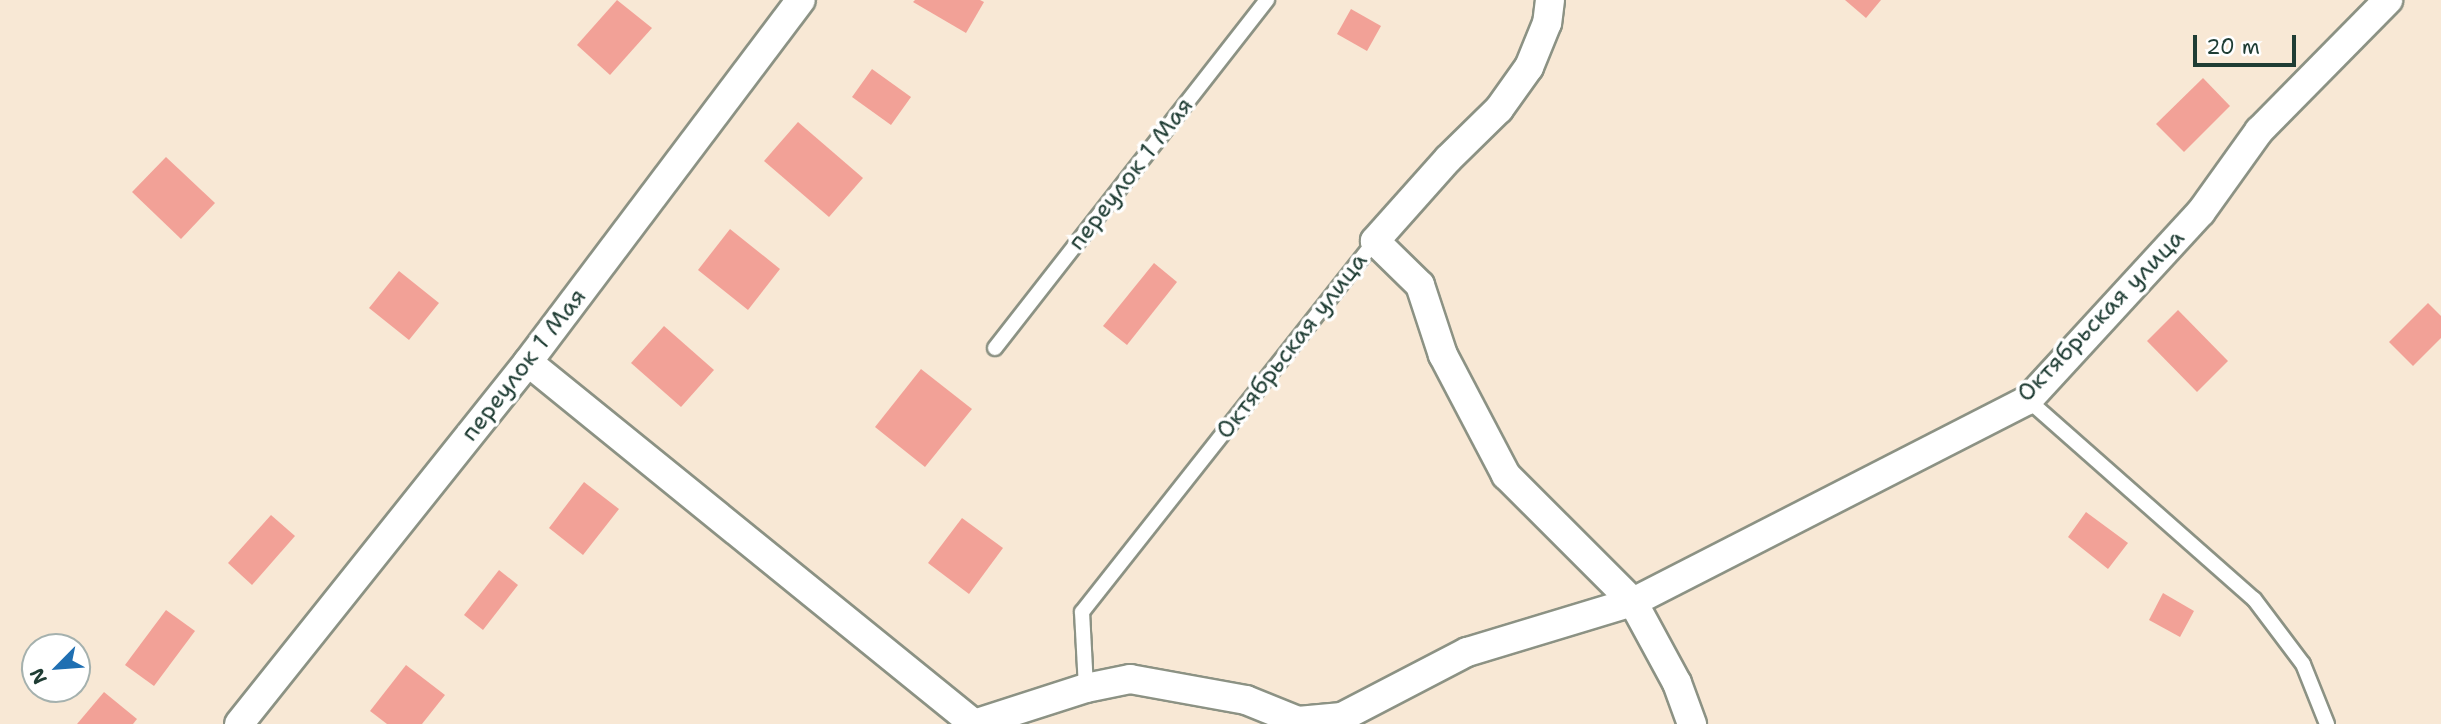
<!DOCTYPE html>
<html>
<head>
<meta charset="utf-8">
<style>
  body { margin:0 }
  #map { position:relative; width:2441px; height:724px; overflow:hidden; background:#f8e8d5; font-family:"Shantell Sans",sans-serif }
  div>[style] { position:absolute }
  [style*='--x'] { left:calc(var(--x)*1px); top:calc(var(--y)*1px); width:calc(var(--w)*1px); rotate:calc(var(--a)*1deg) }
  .building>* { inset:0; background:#f2a197 }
  .roads { filter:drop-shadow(2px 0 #8c9284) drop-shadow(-2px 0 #8c9284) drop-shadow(0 2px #8c9284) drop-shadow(0 -2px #8c9284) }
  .lane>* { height:14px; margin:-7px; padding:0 7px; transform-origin:7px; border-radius:7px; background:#fff }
  .street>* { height:28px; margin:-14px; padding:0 14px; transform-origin:14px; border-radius:14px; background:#fff }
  span { translate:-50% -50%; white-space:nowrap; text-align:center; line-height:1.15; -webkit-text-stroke:7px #fff; paint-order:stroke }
  .street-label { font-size:24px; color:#1f3d34 }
  .north { position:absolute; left:21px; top:633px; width:70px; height:70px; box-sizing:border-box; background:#fff; border:2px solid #a5b1ae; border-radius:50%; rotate:245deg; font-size:19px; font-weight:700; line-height:28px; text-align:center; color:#1f3d34 }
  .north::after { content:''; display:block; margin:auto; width:24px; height:32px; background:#1f6fb2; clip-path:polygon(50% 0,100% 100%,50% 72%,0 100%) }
  .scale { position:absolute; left:2193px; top:35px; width:103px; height:32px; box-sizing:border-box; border:4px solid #1f3d34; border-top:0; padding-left:9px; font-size:21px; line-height:24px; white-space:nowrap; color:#1f3d34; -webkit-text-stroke:5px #fff; paint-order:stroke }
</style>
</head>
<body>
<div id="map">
  <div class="building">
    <div style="clip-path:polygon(617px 0,652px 28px,610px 75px,577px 45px)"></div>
    <div style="clip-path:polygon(915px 0,980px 0,984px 2px,966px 33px,913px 2px)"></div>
    <div style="clip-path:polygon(1845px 0,1881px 0,1866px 18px)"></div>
    <div style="clip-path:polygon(1351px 9px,1381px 26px,1367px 51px,1337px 34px)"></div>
    <div style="clip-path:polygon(872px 69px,911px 97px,891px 125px,852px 97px)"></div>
    <div style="clip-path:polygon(2203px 78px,2230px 106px,2184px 152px,2156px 124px)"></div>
    <div style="clip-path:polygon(798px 122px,863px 178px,829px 217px,764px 161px)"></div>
    <div style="clip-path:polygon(166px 157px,215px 203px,181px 239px,132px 192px)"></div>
    <div style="clip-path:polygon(730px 229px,780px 269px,748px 310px,698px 270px)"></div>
    <div style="clip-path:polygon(1154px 263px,1177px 282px,1127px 345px,1103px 326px)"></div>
    <div style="clip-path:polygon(399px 271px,439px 303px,409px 340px,369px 308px)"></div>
    <div style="clip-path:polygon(2428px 303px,2441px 316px,2441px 338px,2413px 366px,2389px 342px)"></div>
    <div style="clip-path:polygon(2178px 310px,2228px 361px,2197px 392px,2147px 341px)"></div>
    <div style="clip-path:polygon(664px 326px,714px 370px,681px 407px,631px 363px)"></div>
    <div style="clip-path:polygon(921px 369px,972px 409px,925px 467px,875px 427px)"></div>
    <div style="clip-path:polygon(584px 482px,619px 509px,583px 555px,549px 528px)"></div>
    <div style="clip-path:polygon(2086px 512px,2128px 543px,2108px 569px,2068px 537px)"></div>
    <div style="clip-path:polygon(271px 515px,295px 536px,252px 585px,228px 563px)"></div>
    <div style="clip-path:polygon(962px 518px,1003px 548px,969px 594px,928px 563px)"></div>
    <div style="clip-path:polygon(499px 570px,518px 585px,483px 630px,464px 615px)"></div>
    <div style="clip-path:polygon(2163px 593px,2194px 611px,2180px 637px,2149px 620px)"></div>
    <div style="clip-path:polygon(166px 610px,195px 631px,154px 686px,125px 665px)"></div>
    <div style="clip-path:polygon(406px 665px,445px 695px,422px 724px,387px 724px,370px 711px)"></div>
    <div style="clip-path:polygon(104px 692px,137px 719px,133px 724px,77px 724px)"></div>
  </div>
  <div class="roads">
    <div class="lane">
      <div style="--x:995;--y:348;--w:442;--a:-52"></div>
      <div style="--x:2028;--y:400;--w:301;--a:41.4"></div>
      <div style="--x:2254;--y:599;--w:81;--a:53"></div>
      <div style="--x:2303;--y:664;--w:65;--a:68.2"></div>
      <div style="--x:1086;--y:688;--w:76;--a:-93"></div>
      <div style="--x:1082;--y:612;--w:473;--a:-51.7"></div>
    </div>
    <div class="street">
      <div style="--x:1550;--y:0;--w:23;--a:97"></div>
      <div style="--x:1547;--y:23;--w:48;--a:112.2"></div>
      <div style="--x:1529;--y:67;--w:52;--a:125.5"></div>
      <div style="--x:1499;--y:109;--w:71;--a:135.6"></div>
      <div style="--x:1448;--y:159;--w:110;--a:131.7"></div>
      <div style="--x:1375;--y:241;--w:63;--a:44.4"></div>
      <div style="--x:1420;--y:285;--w:74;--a:71.8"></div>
      <div style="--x:1443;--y:355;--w:136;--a:62.3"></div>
      <div style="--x:1506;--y:475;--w:180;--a:45"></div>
      <div style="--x:1633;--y:602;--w:92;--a:61.5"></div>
      <div style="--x:1677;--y:683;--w:44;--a:69.9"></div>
      <div style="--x:528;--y:362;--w:574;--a:39.06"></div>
      <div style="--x:974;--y:724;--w:118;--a:-17.8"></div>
      <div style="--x:1086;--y:688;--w:45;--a:-11.6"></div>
      <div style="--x:1130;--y:679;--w:118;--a:10.3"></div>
      <div style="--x:1246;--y:700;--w:56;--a:22"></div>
      <div style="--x:1298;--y:721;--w:44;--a:-5.2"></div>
      <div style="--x:1342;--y:717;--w:141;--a:-27.5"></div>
      <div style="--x:1467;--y:652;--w:173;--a:-16.8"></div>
      <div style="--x:1633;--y:602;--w:444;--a:-27.1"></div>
      <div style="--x:2028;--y:400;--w:255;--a:-47.4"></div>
      <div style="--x:2201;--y:212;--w:100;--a:-54.4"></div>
      <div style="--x:2259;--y:131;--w:184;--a:-45.4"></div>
      <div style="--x:239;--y:724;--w:463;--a:-51.4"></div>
      <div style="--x:528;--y:362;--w:453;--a:-53"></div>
    </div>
  </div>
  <div class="street-label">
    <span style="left:1131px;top:174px;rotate:-52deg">переулок 1 Мая</span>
    <span style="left:2101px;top:316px;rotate:-46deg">Октябрьская улица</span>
    <span style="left:1292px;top:346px;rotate:-52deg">Октябрьская улица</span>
    <span style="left:524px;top:365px;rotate:-52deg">переулок 1 Мая</span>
  </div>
  <div class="north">N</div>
  <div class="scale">20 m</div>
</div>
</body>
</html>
